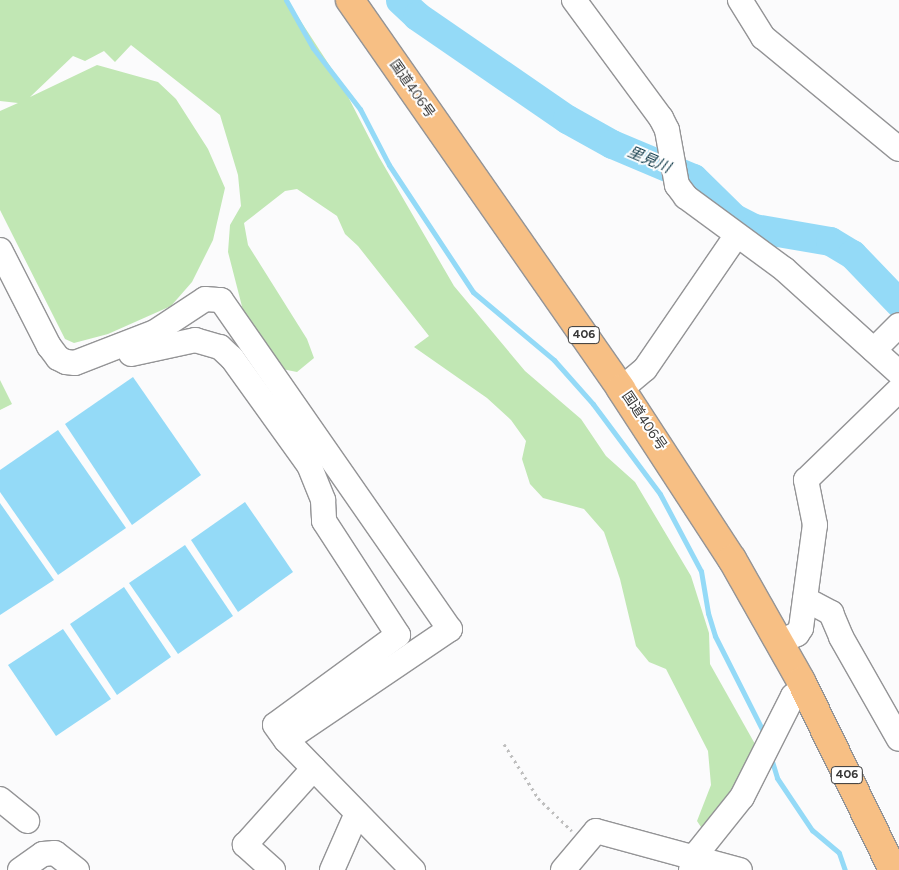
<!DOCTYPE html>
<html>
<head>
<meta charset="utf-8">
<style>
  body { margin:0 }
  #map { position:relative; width:899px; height:870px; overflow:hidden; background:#fbfbfc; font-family:Figtree,"Noto Sans JP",sans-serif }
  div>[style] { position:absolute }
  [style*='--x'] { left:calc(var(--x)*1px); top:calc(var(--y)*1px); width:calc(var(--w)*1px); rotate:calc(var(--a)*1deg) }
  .green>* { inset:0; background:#c1e7b4 }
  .water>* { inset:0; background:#94daf7 }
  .stream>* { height:5px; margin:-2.5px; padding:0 2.5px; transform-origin:2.5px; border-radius:2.5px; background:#94daf7 }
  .river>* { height:29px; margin:-14.5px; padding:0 14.5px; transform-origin:14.5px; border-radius:14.5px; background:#94daf7 }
  .path>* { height:3px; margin-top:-1.5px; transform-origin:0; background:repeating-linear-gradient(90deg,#bebebe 0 2.5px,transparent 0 6.5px) }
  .roads { filter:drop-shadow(1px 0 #949496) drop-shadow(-1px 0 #949496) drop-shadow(0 1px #949496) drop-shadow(0 -1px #949496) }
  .minor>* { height:24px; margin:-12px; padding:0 12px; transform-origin:12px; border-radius:12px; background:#fff }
  .highway>* { height:28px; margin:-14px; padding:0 14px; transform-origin:14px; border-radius:14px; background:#f7bf84 }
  span { translate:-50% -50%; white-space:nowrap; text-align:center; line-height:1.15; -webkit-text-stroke:4px #fff; paint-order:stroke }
  .shield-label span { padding:1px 4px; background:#fff; border:1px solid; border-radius:4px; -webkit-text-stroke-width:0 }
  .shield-label { font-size:12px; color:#383838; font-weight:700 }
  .street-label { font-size:14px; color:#383838 }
  .water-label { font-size:15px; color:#0f3948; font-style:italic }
</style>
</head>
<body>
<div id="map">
  <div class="green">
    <div style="clip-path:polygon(0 0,287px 0,341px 83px,379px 157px,454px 286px,525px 371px,581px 419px,606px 456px,635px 482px,691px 576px,709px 633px,710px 664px,755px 744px,736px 784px,703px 830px,697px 821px,711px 785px,708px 751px,666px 669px,649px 662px,636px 646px,620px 579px,604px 532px,584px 509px,543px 498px,530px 484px,522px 459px,526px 441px,511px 420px,487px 398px,414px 347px,429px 336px,358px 246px,345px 234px,337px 216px,297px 189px,285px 191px,244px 223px,248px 245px,307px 339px,314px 358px,297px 372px,282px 369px,246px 322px,228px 252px,230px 225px,241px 206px,238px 175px,220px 115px,131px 45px,115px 62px,104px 51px,85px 61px,73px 56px,30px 97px,97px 65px,158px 82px,176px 99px,208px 149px,225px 188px,213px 240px,192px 282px,171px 306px,108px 334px,74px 343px,65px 339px,0 210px,0 111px,18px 103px,0 101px)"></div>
    <div style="clip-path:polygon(0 380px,12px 404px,0 410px)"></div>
  </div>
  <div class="water">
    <div style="clip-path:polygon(133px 377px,201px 475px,132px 525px,65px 424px)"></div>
    <div style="clip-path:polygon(58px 430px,126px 528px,58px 575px,0 492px,0 470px)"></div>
    <div style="clip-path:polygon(245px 502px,293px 572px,238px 612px,191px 540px)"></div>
    <div style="clip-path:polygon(0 503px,54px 580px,0 615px)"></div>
    <div style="clip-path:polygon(185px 545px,233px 616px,178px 654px,129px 583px)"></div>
    <div style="clip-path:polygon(124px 587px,171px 657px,117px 695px,70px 624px)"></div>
    <div style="clip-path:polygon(63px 629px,111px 699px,56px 736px,8px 665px)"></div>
  </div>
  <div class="stream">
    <div style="--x:286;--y:0;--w:55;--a:60.6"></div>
    <div style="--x:313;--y:48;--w:77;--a:52.4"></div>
    <div style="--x:360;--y:109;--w:63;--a:62.6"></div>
    <div style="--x:389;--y:165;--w:152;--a:56.5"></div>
    <div style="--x:473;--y:292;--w:106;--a:40"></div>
    <div style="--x:554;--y:360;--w:59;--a:48.4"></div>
    <div style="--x:593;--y:404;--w:112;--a:53.3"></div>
    <div style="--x:660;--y:494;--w:87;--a:62"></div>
    <div style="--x:701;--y:571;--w:43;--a:80.5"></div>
    <div style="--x:708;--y:613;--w:24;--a:73"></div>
    <div style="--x:715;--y:636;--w:111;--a:63.2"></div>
    <div style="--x:771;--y:758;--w:21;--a:73"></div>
    <div style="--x:777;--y:778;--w:63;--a:56.1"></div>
    <div style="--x:812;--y:830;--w:35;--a:40"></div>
    <div style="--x:839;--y:853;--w:18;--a:71"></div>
  </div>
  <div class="river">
    <div style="--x:400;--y:0;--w:23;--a:43"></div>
    <div style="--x:417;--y:16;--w:182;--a:34.5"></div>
    <div style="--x:567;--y:119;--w:51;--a:29.1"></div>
    <div style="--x:612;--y:144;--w:88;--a:22.8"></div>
    <div style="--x:693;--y:178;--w:57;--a:44.3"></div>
    <div style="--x:734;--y:218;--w:22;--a:27"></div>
    <div style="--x:754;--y:228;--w:77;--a:9.7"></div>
    <div style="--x:830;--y:241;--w:26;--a:31"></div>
    <div style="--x:852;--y:254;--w:68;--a:46.2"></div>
  </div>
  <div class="path">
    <div style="--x:504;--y:744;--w:64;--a:57.8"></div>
    <div style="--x:538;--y:798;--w:47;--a:44.1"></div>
  </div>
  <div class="roads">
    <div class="minor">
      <div style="--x:574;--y:0;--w:147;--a:53.6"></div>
      <div style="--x:661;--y:118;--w:13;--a:63"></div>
      <div style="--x:667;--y:130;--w:56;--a:79.7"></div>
      <div style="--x:677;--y:185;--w:15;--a:53"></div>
      <div style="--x:686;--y:197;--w:122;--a:36.3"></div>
      <div style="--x:784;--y:269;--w:155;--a:42.1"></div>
      <div style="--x:740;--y:0;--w:44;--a:58.1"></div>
      <div style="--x:763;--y:37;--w:176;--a:39.5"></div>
      <div style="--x:0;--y:250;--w:108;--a:63"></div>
      <div style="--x:49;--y:346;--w:15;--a:53"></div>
      <div style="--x:58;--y:358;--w:9;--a:27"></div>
      <div style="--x:66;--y:362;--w:9;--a:6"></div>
      <div style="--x:75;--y:363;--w:86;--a:-21.2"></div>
      <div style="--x:155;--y:332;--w:60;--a:-33.4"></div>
      <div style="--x:205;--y:299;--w:16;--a:4"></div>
      <div style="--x:221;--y:300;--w:401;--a:55.2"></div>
      <div style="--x:450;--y:629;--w:198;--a:145.9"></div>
      <div style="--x:286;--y:740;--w:182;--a:45.7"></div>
      <div style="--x:874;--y:350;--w:35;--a:-45"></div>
      <div style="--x:131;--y:354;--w:66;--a:-12.3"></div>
      <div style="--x:195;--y:340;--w:26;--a:16"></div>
      <div style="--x:220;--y:347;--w:16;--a:43"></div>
      <div style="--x:232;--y:358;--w:132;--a:54.3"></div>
      <div style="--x:309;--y:465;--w:38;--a:68"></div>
      <div style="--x:323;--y:500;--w:21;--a:87"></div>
      <div style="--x:324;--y:521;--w:136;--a:57"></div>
      <div style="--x:398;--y:635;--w:152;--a:143.8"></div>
      <div style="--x:275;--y:725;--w:19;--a:54"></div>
      <div style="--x:621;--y:389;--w:31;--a:-40"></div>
      <div style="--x:645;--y:369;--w:161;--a:-55.6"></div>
      <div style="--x:805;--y:599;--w:30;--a:28"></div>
      <div style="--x:831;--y:613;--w:26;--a:67"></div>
      <div style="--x:841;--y:637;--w:117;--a:60.4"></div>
      <div style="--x:780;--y:642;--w:19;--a:-25"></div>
      <div style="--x:797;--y:634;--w:7;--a:-56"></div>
      <div style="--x:801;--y:628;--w:104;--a:-82.3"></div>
      <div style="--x:815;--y:525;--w:46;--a:-101.3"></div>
      <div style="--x:806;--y:480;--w:129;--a:-44.1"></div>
      <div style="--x:0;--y:799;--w:35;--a:39"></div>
      <div style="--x:20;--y:870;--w:28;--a:-35"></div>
      <div style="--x:43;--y:854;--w:12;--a:-5"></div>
      <div style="--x:55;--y:853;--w:28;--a:38"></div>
      <div style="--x:273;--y:870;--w:38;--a:-138"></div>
      <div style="--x:245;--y:845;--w:103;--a:-48.1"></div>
      <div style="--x:332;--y:870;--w:62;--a:-66.3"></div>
      <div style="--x:563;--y:870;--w:51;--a:-49.8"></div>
      <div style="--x:596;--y:831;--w:149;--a:15.2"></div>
      <div style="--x:691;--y:870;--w:19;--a:-69"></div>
      <div style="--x:698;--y:852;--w:70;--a:-51.3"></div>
      <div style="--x:742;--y:797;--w:113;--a:-63.2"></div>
      <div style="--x:793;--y:696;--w:14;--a:-39"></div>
    </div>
    <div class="highway">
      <div style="--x:350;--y:0;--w:474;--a:55.1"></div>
      <div style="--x:621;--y:389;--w:203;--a:56.9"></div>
      <div style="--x:732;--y:559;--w:140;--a:60.5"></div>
      <div style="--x:801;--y:681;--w:210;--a:64"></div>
    </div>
  </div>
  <div class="shield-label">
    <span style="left:584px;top:335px">406</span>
    <span style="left:847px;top:775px">406</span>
  </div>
  <div class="street-label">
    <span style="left:412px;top:89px;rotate:55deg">国道406号</span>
    <span style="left:644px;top:421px;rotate:56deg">国道406号</span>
  </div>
  <div class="water-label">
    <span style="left:649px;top:160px;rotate:23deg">里見川</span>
  </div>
</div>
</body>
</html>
